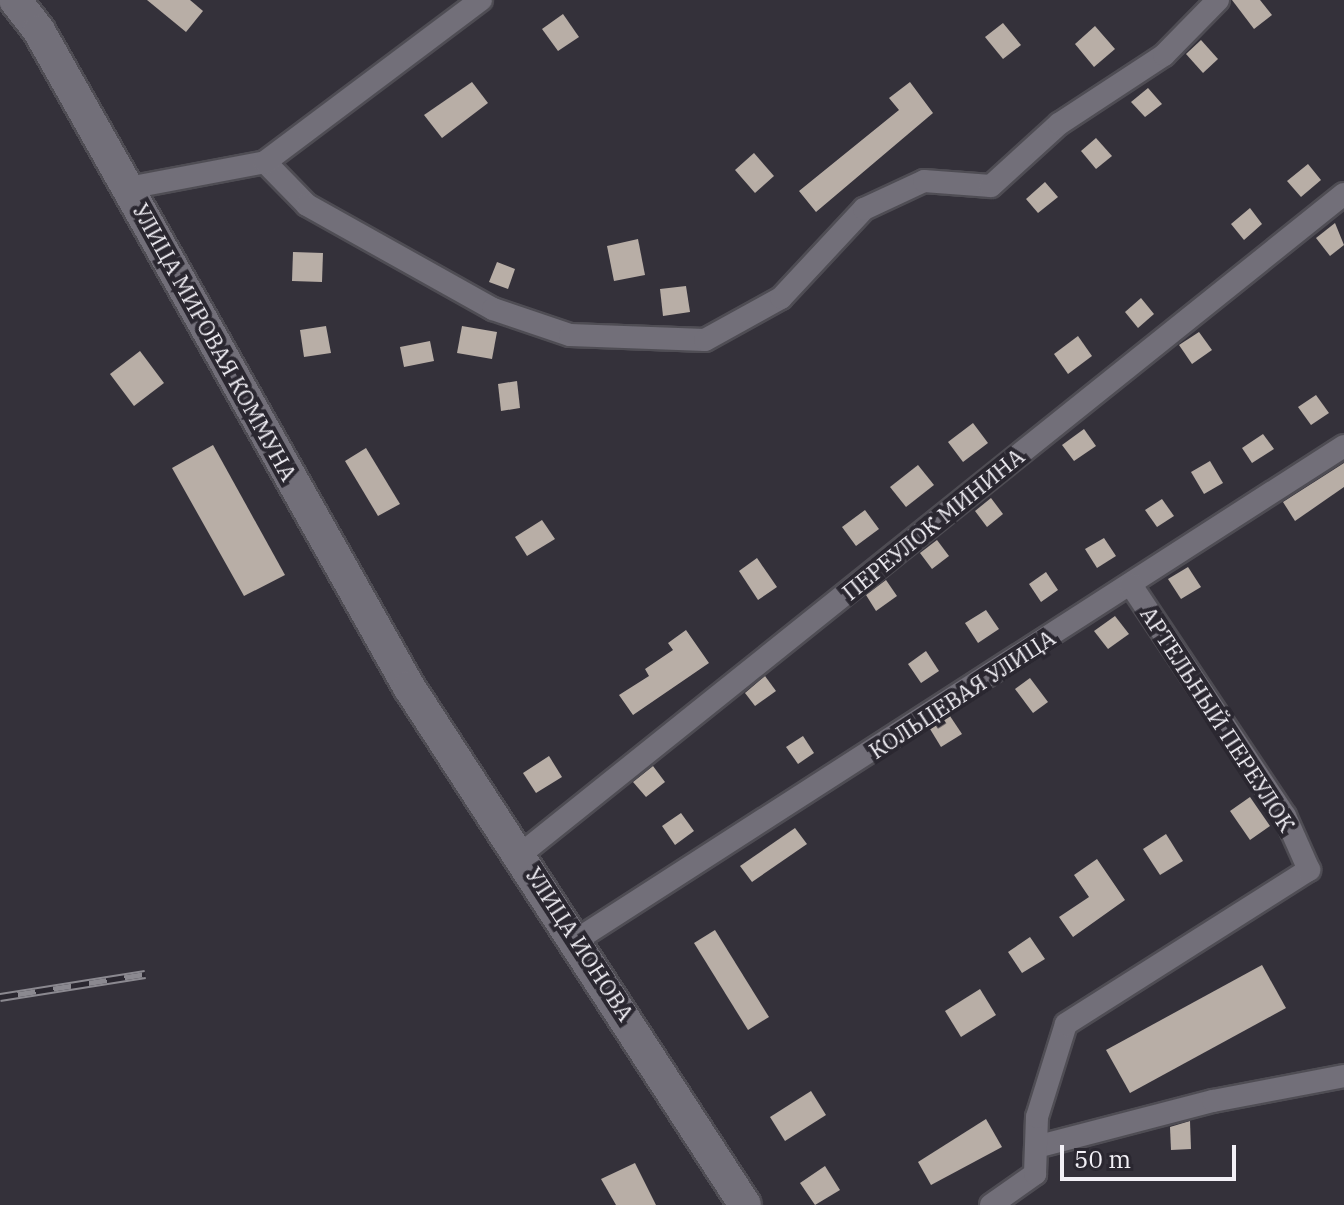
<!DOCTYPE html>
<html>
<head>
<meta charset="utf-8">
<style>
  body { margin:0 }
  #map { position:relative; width:1344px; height:1205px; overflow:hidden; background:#34313a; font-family:"IBM Plex Serif",serif }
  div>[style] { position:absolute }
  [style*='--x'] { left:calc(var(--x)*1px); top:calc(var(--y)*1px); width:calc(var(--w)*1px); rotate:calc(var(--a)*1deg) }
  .building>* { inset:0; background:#b8aea6 }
  .roads { filter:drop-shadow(2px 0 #4f4d54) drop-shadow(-2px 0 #4f4d54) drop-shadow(0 2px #4f4d54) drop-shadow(0 -2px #4f4d54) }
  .street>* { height:22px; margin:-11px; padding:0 11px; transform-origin:11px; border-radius:11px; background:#726f79 }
  .secondary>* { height:32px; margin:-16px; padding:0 16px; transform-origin:16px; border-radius:16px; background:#726f79 }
  .rail>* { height:9px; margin-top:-4.5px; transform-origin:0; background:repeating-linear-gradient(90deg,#2a2730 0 18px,#8b8990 0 36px); box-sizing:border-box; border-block:2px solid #8b8990 }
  span { translate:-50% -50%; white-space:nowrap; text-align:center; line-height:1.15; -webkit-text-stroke:8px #2a2730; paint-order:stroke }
  .street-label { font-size:22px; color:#f2f0f6 }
  .scale { position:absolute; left:1060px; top:1145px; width:176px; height:36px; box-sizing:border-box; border:4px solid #f2f0f6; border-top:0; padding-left:10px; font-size:24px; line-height:28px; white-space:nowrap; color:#f2f0f6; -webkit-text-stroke:6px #2a2730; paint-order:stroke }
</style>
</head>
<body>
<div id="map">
  <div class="building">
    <div style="clip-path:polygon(147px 0,190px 0,203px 11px,186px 32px)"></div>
    <div style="clip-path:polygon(1232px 0,1260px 0,1272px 15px,1254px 29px)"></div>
    <div style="clip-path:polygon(563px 14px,579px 37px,558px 51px,542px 29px)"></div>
    <div style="clip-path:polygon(1003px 23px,1021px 45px,1003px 59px,985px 37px)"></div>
    <div style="clip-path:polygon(1095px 26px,1115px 49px,1094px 67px,1075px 44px)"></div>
    <div style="clip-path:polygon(1201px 40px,1218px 59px,1203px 73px,1186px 54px)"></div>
    <div style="clip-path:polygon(472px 82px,488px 103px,442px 138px,424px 115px)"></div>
    <div style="clip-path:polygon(910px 82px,933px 113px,816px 212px,799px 191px,899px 110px,889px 98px)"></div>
    <div style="clip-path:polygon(1148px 88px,1162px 104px,1145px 117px,1131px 102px)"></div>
    <div style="clip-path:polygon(1096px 138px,1112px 156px,1096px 169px,1081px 151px)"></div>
    <div style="clip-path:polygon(754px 153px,774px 176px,755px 193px,735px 170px)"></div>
    <div style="clip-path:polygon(1308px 164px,1321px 180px,1301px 197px,1287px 181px)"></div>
    <div style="clip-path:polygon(1045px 182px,1058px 197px,1038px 213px,1026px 199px)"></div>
    <div style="clip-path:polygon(1250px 208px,1262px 224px,1244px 240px,1231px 224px)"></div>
    <div style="clip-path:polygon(1335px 223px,1344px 245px,1330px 256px,1316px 238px)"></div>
    <div style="clip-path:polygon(638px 239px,645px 275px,614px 281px,607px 246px)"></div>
    <div style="clip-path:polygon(293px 252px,323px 253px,322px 282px,292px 281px)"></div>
    <div style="clip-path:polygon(497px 262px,515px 269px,508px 289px,489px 282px)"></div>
    <div style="clip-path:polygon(686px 286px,690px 312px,663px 316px,660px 289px)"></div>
    <div style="clip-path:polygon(1141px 298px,1154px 314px,1138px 328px,1125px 312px)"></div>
    <div style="clip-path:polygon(326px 326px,331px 353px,304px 357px,300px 330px)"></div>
    <div style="clip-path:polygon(462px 326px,497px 332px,492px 359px,457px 353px)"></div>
    <div style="clip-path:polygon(1199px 332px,1212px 350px,1192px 364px,1179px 345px)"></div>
    <div style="clip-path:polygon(1078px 336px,1092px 356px,1068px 374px,1054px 354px)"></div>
    <div style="clip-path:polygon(430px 341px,434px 361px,404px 367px,400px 347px)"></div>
    <div style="clip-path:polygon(140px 351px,164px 383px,134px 406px,110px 374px)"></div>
    <div style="clip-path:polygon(517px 381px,520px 408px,501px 411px,498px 384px)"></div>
    <div style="clip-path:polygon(1316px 395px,1329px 413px,1311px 425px,1298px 407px)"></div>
    <div style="clip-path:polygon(973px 423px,988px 443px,963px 462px,948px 442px)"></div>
    <div style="clip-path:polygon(1084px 429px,1096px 446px,1074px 461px,1062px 445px)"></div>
    <div style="clip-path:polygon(1263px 434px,1274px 449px,1252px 463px,1242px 448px)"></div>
    <div style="clip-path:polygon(213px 445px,285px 575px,244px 596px,172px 468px)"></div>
    <div style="clip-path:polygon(366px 448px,400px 504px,378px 516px,345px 461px)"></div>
    <div style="clip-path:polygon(1210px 461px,1223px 483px,1204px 494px,1191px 472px)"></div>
    <div style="clip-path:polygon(1344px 463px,1344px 487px,1295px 521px,1283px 502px)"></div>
    <div style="clip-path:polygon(918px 465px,934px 485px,906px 507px,890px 487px)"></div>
    <div style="clip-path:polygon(991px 498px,1003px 514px,987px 527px,975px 511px)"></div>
    <div style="clip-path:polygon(1162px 499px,1174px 516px,1157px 527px,1145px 510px)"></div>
    <div style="clip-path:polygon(865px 510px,879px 529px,856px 546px,842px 527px)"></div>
    <div style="clip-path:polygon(542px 520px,555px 539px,527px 556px,515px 537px)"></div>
    <div style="clip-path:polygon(1104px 538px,1116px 556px,1097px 568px,1085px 549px)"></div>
    <div style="clip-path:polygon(937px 540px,949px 556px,932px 569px,920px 553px)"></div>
    <div style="clip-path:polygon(757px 558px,777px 587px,758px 600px,739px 571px)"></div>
    <div style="clip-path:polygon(1188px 567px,1201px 587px,1181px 599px,1168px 579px)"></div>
    <div style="clip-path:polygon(1046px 572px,1058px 590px,1041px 602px,1029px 584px)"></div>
    <div style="clip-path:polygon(886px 580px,897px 596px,876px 611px,866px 595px)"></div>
    <div style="clip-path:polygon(986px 610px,999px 629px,978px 643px,965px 623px)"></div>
    <div style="clip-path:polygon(1115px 616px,1129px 634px,1108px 649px,1094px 631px)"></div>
    <div style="clip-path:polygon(686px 630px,709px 663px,633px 715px,619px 695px,649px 676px,645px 669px,673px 650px,668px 643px)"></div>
    <div style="clip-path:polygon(926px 651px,939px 671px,921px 683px,908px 664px)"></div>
    <div style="clip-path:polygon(765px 676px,776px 691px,755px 706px,745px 693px)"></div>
    <div style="clip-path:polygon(1030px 678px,1048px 702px,1033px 713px,1015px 689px)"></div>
    <div style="clip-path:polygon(950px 716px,962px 734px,941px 747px,930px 729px)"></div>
    <div style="clip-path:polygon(803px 736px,814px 753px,798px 764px,786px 747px)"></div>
    <div style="clip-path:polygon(549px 756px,562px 777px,536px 793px,523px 773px)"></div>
    <div style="clip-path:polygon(653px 766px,665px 782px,646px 797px,633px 782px)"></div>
    <div style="clip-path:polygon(1250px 797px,1270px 826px,1250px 840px,1230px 811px)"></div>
    <div style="clip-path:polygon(681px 813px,694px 831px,675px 845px,662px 826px)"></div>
    <div style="clip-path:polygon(795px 828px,807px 844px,752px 882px,740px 866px)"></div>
    <div style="clip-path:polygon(1166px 834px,1183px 861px,1160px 875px,1143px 849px)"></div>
    <div style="clip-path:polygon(1097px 859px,1125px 900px,1073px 937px,1059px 917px,1089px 897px,1074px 875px)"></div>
    <div style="clip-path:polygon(715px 930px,769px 1017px,748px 1030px,694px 943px)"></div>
    <div style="clip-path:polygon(1030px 937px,1045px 959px,1022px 973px,1008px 952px)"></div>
    <div style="clip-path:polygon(1262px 965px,1286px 1008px,1130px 1093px,1106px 1050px)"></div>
    <div style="clip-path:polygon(980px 989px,996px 1015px,961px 1037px,945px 1011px)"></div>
    <div style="clip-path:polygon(811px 1091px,826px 1115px,785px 1141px,770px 1117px)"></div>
    <div style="clip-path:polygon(986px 1119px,1002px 1147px,931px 1185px,918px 1162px)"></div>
    <div style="clip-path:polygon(1190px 1121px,1191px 1149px,1171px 1150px,1170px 1127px)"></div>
    <div style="clip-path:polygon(635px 1163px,656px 1205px,616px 1205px,601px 1179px)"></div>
    <div style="clip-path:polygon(825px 1166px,840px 1190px,815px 1205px,800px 1183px)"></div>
  </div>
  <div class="roads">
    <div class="street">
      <div style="--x:265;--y:162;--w:60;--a:45.7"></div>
      <div style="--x:307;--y:205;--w:213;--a:29.2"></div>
      <div style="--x:493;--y:309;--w:81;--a:18.7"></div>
      <div style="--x:570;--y:335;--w:135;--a:2.1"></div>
      <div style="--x:705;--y:340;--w:87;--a:-28.9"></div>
      <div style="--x:781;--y:298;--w:122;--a:-47"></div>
      <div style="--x:864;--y:209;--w:66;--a:-25"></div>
      <div style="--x:924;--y:181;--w:67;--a:4.3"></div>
      <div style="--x:991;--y:186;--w:92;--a:-42.4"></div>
      <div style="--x:1059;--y:124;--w:126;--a:-33.3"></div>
      <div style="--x:1164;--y:55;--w:77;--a:-45.5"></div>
      <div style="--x:128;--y:188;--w:139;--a:-10.7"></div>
      <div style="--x:265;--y:162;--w:270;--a:-36.9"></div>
      <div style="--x:521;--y:854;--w:1055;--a:-38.73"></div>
      <div style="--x:578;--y:939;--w:911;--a:-32.77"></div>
      <div style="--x:1036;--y:1147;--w:183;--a:-14.6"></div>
      <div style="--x:1213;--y:1101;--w:133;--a:-10.8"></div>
      <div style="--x:991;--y:1205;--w:54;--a:-35.2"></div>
      <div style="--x:1035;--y:1174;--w:57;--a:-88"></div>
      <div style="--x:1037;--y:1117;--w:97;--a:-72.7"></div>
      <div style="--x:1066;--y:1024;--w:288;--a:-32.4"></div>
      <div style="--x:1309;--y:870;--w:59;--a:-114"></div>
      <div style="--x:1285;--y:816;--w:278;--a:-123.7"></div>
    </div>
    <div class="secondary">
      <div style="--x:15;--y:0;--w:39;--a:52"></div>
      <div style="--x:39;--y:31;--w:753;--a:60.58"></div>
      <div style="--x:409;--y:687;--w:617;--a:57.03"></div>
    </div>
  </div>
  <div class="rail">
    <div style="--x:0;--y:997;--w:147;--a:-9"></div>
  </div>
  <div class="street-label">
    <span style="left:215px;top:342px;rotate:61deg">УЛИЦА МИРОВАЯ КОММУНА</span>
    <span style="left:933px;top:524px;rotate:-39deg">ПЕРЕУЛОК МИНИНА</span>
    <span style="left:962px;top:694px;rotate:-33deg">КОЛЬЦЕВАЯ УЛИЦА</span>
    <span style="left:1218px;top:719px;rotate:57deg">АРТЕЛЬНЫЙ ПЕРЕУЛОК</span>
    <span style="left:580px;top:944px;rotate:57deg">УЛИЦА ИОНОВА</span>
  </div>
  <div class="scale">50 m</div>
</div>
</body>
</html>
